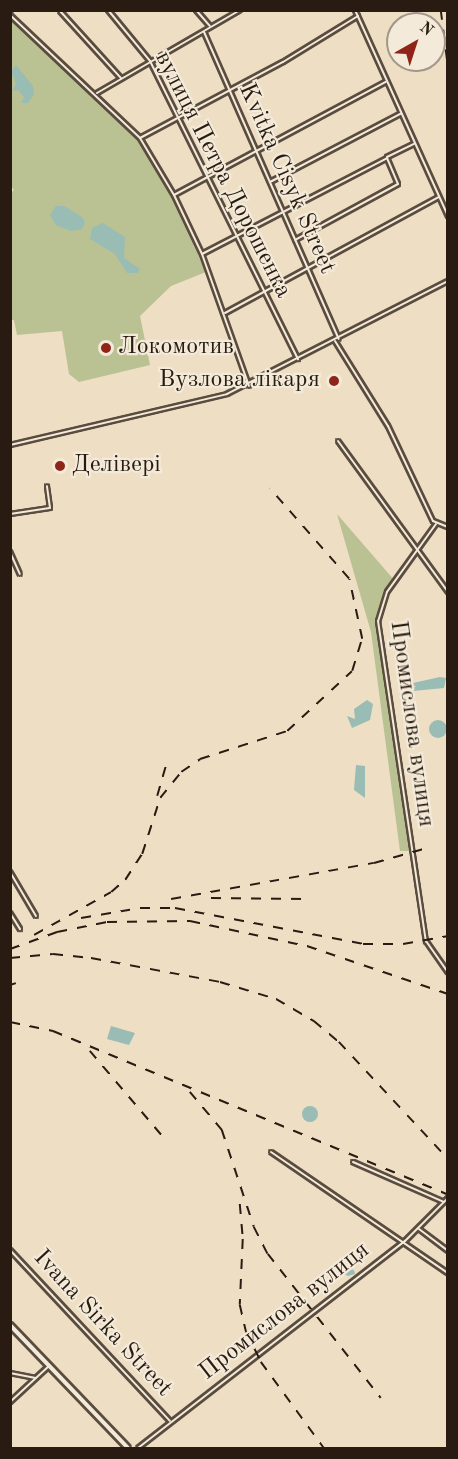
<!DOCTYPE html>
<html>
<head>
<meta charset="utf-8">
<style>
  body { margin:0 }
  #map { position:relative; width:458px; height:1459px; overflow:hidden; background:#eddec4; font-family:"Old Standard TT",serif }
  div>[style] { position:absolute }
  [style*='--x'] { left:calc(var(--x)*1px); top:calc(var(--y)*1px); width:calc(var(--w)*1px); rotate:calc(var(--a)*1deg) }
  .green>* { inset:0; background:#bac193 }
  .water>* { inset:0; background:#99bcb4 }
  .round { border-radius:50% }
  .roads { filter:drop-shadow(2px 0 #5a4c3e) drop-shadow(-2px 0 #5a4c3e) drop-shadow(0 2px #5a4c3e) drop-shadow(0 -2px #5a4c3e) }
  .street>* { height:2px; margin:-1px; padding:0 1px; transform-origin:1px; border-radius:1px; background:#f3ead9 }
  .secondary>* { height:4px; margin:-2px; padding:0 2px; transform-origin:2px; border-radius:2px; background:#f3ead9 }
  .rail>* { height:1.5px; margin-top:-0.75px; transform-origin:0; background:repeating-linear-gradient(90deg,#291b11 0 10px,transparent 0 20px) }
  .dots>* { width:16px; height:16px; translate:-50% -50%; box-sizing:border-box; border:3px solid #f3ead9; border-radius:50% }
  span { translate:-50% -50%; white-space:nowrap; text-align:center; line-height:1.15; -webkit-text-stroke:4.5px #f3ead9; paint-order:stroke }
  .street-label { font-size:24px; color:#291b11 }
  .poi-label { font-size:24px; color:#291b11 }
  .left { translate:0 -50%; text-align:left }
  .right { translate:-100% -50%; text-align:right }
  .frame { position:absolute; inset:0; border:12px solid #291b11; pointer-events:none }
  .north { position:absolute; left:386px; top:12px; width:60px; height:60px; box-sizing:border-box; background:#f3ead9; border:2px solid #a29789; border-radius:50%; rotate:39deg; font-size:16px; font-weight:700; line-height:24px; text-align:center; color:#291b11 }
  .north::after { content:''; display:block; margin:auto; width:21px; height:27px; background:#8f2418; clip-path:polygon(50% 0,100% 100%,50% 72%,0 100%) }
</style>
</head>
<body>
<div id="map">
  <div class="green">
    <div style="clip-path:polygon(11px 20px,139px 140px,171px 196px,206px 272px,171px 286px,140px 316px,150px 365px,79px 382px,69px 374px,62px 331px,17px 335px,14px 320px,10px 320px,10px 194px,14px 190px,10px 185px)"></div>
    <div style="clip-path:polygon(337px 514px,395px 581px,380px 605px,378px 621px,410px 851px,400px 851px,371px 632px)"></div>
  </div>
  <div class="water">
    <div style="clip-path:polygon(16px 65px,33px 86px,34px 94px,28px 103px,21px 103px,24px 97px,18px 90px,12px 91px,16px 84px,11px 71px)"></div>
    <div style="clip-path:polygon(56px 206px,64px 206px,82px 217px,85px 222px,82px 229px,71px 231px,56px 225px,50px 215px)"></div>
    <div style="clip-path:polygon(103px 223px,125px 237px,124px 258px,140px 269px,138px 273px,127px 273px,115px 254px,90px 239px,92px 228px)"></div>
    <div style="clip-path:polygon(440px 677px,446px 678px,444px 688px,413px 691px,413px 683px)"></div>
    <div style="clip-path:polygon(367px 700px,373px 704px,370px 720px,352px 728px,347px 716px,355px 719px,354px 709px)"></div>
    <div class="round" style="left:429px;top:720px;width:18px;height:18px"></div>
    <div style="clip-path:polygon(356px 765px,365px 766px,365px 798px,354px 790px)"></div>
    <div style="clip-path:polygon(111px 1026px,135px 1033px,129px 1045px,107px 1039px)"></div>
    <div class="round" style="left:302px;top:1106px;width:16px;height:16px"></div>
    <div style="clip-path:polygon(340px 1259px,345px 1268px,354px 1270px,355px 1274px,348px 1276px,332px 1267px)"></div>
  </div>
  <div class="roads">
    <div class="street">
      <div style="--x:108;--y:10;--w:66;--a:50.5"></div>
      <div style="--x:150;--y:61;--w:333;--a:63.6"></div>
      <div style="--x:196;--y:10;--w:21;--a:49"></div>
      <div style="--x:355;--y:10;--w:226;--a:65.7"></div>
      <div style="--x:10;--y:11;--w:1;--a:-45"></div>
      <div style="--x:60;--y:11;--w:91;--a:47.7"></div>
      <div style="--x:10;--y:15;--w:179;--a:43.4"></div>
      <div style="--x:140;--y:138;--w:66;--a:59.2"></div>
      <div style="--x:174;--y:195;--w:65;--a:64.6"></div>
      <div style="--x:202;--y:254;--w:140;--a:70.4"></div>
      <div style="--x:204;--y:32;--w:335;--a:66.3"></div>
      <div style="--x:97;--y:93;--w:165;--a:-30.1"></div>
      <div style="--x:140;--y:138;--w:162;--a:-28"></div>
      <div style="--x:283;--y:62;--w:88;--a:-31.5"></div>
      <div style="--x:387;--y:157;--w:30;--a:-26"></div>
      <div style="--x:270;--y:182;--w:147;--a:-27.6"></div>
      <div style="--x:174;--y:195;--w:240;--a:-28.1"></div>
      <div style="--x:202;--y:254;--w:208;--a:-27.4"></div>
      <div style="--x:387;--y:158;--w:28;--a:67"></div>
      <div style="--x:398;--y:184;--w:117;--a:151.5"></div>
      <div style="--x:225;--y:313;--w:243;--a:-28.5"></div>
      <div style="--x:335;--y:341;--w:100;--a:58.1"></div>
      <div style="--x:388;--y:426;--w:105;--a:64.7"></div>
      <div style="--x:433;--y:521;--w:16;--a:22"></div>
      <div style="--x:338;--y:441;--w:187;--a:53.9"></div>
      <div style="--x:10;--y:445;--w:223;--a:-13.2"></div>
      <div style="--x:227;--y:394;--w:248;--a:-27.1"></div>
      <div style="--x:10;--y:514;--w:40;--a:-8.5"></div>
      <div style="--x:50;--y:508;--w:22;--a:-98"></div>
      <div style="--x:436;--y:524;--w:84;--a:125.8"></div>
      <div style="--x:387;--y:592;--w:30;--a:107"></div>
      <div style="--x:378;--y:621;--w:324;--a:81.5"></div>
      <div style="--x:426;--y:941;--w:38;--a:55"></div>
      <div style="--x:10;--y:552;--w:24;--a:66"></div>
      <div style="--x:10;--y:872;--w:51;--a:59.4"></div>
      <div style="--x:10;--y:913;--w:19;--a:58"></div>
      <div style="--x:271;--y:1152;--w:214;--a:34.4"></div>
      <div style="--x:353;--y:1162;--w:99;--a:23.7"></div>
      <div style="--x:419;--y:1229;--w:36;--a:37"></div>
      <div style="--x:10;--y:1250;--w:234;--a:46.9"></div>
      <div style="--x:10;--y:1373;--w:26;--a:11"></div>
      <div style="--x:10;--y:1402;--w:53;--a:-42.7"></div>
      <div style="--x:138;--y:1448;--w:338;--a:-37.8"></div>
      <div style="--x:405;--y:1241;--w:61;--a:-45"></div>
    </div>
    <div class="secondary">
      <div style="--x:10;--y:1325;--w:170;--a:46.2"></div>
    </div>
  </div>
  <div class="rail">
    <div style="--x:441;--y:10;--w:56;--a:82.9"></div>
    <div style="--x:157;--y:796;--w:37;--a:-74"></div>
    <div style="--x:211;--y:898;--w:96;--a:0.6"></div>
    <div style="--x:171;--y:899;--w:206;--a:-10.1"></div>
    <div style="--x:374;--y:863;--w:55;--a:-15.8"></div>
    <div style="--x:81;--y:918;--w:60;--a:-9.6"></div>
    <div style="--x:140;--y:908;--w:35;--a:0"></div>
    <div style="--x:175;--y:908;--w:191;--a:10.8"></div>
    <div style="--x:363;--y:944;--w:40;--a:0"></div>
    <div style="--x:403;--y:944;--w:46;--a:-10.1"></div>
    <div style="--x:34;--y:935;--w:88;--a:-29.2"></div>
    <div style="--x:111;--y:892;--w:18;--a:-41"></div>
    <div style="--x:125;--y:880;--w:31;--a:-57"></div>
    <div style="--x:142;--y:854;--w:59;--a:-72.2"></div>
    <div style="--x:160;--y:798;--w:33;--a:-51"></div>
    <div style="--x:181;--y:772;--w:23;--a:-34"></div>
    <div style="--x:200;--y:759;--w:91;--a:-17.8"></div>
    <div style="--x:287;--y:731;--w:88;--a:-42.7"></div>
    <div style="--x:352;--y:671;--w:34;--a:-73"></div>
    <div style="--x:362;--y:639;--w:61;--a:-102.2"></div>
    <div style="--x:349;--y:579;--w:120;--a:-131.3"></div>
    <div style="--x:10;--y:949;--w:50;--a:-19.9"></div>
    <div style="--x:57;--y:932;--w:51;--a:-11.3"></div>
    <div style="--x:107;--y:922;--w:83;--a:-0.7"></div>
    <div style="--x:190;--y:921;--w:120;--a:12.1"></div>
    <div style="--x:307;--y:946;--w:149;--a:18.8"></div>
    <div style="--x:10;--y:958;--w:43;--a:-5.3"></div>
    <div style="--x:53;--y:954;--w:38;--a:6"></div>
    <div style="--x:91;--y:958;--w:131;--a:10.5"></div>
    <div style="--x:220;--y:982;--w:59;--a:16.9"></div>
    <div style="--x:276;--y:999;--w:44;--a:30.1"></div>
    <div style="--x:314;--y:1021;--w:33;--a:40"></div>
    <div style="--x:339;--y:1042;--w:160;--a:47"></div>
    <div style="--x:10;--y:985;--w:6;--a:-18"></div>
    <div style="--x:10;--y:1022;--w:44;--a:11.8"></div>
    <div style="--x:53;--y:1031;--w:428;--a:22.5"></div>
    <div style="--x:90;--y:1051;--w:116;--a:49.6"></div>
    <div style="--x:190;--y:1092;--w:50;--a:49.9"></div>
    <div style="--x:222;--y:1130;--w:102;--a:71.7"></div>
    <div style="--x:254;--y:1227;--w:30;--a:63"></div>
    <div style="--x:268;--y:1254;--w:183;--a:51.9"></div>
    <div style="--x:240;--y:1204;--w:35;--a:85"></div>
    <div style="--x:243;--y:1239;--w:66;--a:92.6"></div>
    <div style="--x:240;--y:1305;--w:27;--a:77"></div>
    <div style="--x:246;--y:1331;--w:34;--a:64"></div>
    <div style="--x:261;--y:1362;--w:107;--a:53.8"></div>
  </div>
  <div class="dots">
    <div style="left:106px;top:348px;background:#8f2418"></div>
    <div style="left:334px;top:381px;background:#8f2418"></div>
    <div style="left:60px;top:466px;background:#8f2418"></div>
  </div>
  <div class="street-label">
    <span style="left:222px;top:175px;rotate:63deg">вулиця Петра Дорошенка</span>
    <span style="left:286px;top:179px;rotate:66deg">Kvitka Cisyk Street</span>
    <span style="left:411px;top:724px;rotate:82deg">Промислова вулиця</span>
    <span style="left:285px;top:1312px;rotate:-38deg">Промислова вулиця</span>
    <span style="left:102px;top:1324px;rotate:47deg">Ivana Sirka Street</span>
  </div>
  <div class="poi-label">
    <span class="left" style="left:118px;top:348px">Локомотив</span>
    <span class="right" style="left:320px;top:381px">Вузлова лікаря</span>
    <span class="left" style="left:72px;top:466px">Делівері</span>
  </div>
  <div class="frame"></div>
  <div class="north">N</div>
</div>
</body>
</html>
